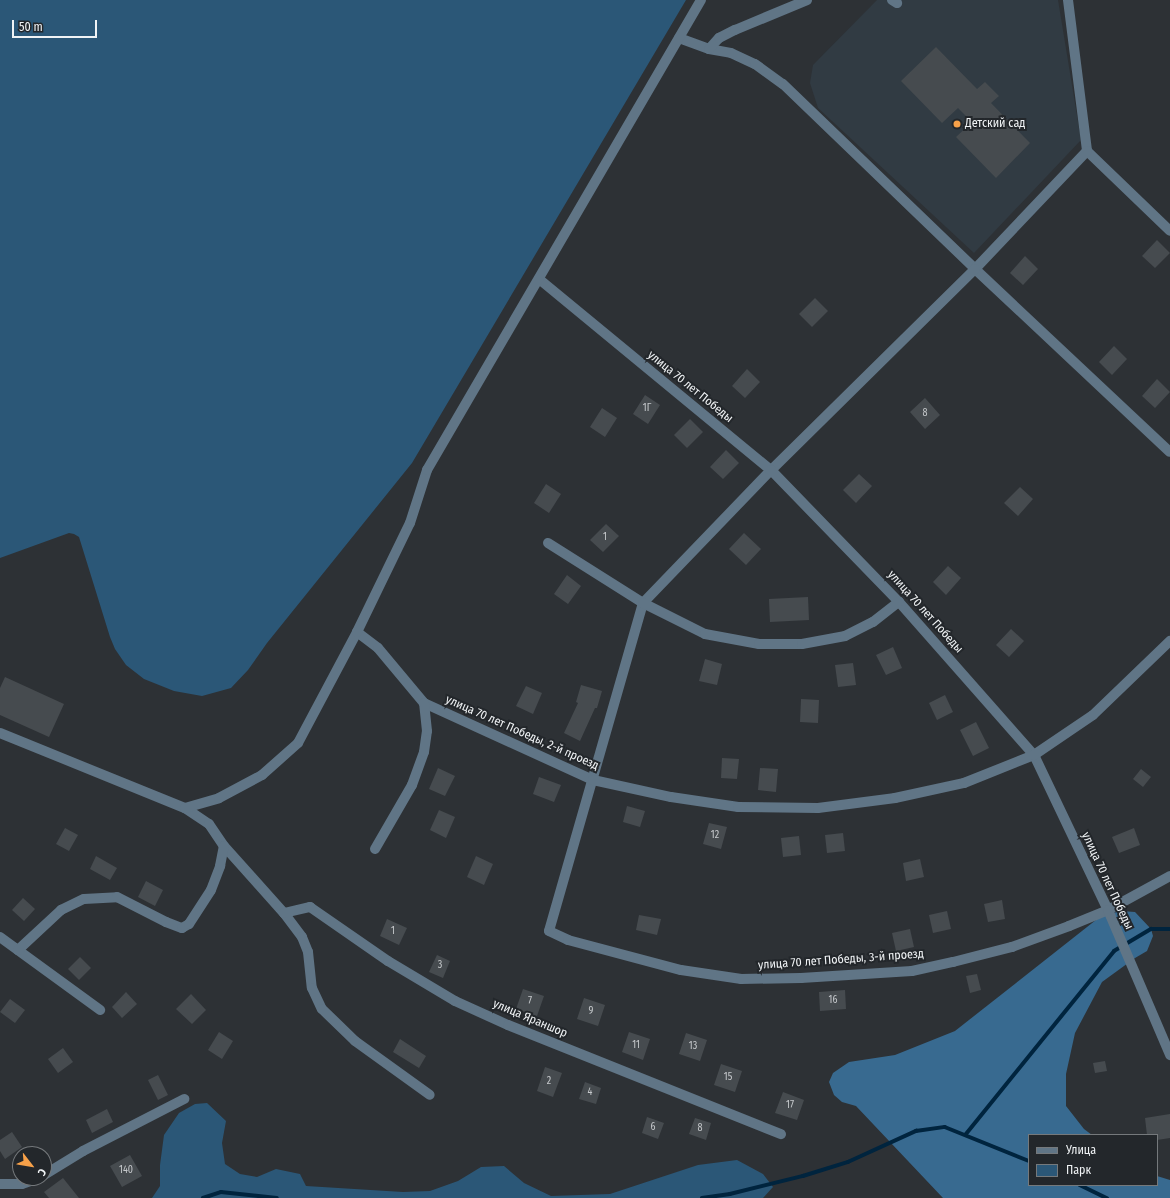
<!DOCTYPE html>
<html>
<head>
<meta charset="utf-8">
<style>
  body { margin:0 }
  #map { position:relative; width:1170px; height:1198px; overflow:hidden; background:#2d3135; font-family:"Fira Sans Condensed",sans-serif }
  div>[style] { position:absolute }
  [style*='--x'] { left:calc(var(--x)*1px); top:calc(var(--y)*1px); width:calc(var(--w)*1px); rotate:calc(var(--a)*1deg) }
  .built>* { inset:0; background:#313b43 }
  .green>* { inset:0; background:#2b5777 }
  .forest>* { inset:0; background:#386a90 }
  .stream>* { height:3.5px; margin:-1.75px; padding:0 1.75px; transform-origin:1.75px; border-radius:1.75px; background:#00243e }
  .building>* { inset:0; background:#464b4f }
  .minor>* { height:10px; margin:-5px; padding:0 5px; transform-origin:5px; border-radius:5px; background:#607586 }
  .dots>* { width:11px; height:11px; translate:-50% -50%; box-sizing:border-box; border:2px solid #23272b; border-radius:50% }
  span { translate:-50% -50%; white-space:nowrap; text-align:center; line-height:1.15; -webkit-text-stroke:4px #23272b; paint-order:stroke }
  .number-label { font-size:10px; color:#c6c9cc }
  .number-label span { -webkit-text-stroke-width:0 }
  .poi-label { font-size:12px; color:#f0f3f5 }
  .left { translate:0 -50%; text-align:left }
  .street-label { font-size:12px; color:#f0f3f5 }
  .legend { position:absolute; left:1028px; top:1134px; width:130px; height:52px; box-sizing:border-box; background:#23272b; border:1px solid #75797c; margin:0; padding:5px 7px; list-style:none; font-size:12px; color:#f0f3f5 }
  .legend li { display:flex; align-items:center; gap:8px; height:20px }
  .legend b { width:20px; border:1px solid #75797c }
  .north { position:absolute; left:12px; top:1146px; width:40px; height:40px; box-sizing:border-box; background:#23272b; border:1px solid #75797c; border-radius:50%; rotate:121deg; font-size:11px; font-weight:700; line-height:16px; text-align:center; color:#f0f3f5 }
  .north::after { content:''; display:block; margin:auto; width:14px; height:18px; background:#f7a149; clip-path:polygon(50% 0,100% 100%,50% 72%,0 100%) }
  .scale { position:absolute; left:12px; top:20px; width:85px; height:18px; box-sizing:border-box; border:2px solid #f0f3f5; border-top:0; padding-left:5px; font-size:12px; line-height:14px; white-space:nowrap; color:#f0f3f5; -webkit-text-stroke:3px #23272b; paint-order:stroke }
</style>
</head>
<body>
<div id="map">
  <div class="built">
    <div style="clip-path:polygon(877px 0,1058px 0,1081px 140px,974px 253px,818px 108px,810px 83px,813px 65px)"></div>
  </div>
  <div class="green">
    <div style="clip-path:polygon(0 0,686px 0,412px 463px,267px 643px,248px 670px,231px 688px,202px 696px,174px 691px,144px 679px,126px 665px,115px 649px,110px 637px,79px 537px,74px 534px,69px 533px,0 558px)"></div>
    <div style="clip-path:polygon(207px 1103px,226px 1121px,222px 1143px,225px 1164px,240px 1174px,257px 1177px,276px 1169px,300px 1174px,306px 1186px,403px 1192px,430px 1191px,458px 1181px,481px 1167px,504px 1166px,524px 1183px,551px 1196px,610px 1194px,698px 1165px,737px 1160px,763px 1174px,773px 1187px,763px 1198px,152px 1198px,160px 1186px,160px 1165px,164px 1135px,179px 1113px,195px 1104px)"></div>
  </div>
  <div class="forest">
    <div style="clip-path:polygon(1121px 911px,1135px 912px,1151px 929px,1153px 936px,1147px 951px,1135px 958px,1102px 982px,1075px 1033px,1066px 1074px,1066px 1106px,1084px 1129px,1092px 1135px,1029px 1135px,1029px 1185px,1157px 1185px,1157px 1176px,1170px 1180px,1170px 1198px,943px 1198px,856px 1106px,842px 1102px,834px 1095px,829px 1082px,833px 1073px,849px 1062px,895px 1055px,955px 1031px,1101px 916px)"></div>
  </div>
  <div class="stream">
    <div style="--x:966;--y:1134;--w:235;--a:-51"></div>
    <div style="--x:1114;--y:951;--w:43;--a:-30.7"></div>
    <div style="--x:1151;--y:929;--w:19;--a:0"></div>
    <div style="--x:1080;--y:1185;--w:30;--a:26"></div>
    <div style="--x:203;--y:1198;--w:19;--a:-18"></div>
    <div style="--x:221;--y:1192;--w:56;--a:6.1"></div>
    <div style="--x:702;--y:1198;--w:28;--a:-8"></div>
    <div style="--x:730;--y:1194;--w:75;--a:-13.9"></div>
    <div style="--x:803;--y:1176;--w:47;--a:-17.3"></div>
    <div style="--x:848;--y:1162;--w:75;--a:-24.5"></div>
    <div style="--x:916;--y:1131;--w:29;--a:-8"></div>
    <div style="--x:945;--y:1127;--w:91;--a:22"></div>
  </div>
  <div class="building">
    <div style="clip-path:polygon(936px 47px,977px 89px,985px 82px,999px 96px,991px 103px,1030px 143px,996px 178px,956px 137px,972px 122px,958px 108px,942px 123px,901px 81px)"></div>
    <div style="clip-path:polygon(1157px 240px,1170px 253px,1155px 268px,1142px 256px)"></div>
    <div style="clip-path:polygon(1025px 256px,1038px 269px,1023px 285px,1010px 273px)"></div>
    <div style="clip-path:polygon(815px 298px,828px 311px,812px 327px,799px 314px)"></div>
    <div style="clip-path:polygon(1114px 346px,1127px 359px,1112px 375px,1099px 362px)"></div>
    <div style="clip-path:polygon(747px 369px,760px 382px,745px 398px,732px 386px)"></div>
    <div style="clip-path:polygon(1157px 379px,1170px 392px,1155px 408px,1142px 396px)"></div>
    <div style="clip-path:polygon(645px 395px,660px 405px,648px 424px,633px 414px)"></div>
    <div style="clip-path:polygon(925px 398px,940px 415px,925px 429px,910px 412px)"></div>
    <div style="clip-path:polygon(602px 408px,617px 418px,605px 437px,590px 427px)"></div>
    <div style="clip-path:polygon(690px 419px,703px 432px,687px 448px,674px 435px)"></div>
    <div style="clip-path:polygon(726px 450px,739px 463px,723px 479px,710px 467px)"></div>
    <div style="clip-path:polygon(859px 474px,872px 486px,856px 503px,843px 490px)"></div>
    <div style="clip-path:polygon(546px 484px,561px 494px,549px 513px,534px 503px)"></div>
    <div style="clip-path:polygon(1020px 487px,1033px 499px,1018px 516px,1004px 503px)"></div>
    <div style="clip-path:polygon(606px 524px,619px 536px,603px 552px,590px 540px)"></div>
    <div style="clip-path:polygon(744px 533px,761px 549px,746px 565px,729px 549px)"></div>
    <div style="clip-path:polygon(948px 566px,961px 578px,946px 595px,933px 582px)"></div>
    <div style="clip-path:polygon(567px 575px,581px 586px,568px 604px,554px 594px)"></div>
    <div style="clip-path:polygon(808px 597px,809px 620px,770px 622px,769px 599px)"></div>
    <div style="clip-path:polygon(1011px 629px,1024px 641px,1009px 657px,996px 645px)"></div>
    <div style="clip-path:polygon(893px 647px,902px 668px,886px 675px,876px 655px)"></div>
    <div style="clip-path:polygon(705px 659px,722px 664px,717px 685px,699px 681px)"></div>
    <div style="clip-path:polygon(853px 663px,856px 685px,838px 687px,835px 665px)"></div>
    <div style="clip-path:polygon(5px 677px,64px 704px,49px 737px,0 715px,0 688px)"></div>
    <div style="clip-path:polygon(581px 685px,602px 691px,597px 708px,595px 708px,580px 741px,564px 733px,578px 703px,576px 702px)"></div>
    <div style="clip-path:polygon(526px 686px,542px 693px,533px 714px,516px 706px)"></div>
    <div style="clip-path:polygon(945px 695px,953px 712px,937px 720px,929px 703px)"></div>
    <div style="clip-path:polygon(801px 699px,819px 700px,818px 723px,800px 722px)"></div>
    <div style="clip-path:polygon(976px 722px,989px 748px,973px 756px,960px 730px)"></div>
    <div style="clip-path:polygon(722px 758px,739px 759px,737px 779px,721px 778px)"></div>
    <div style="clip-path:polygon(438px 768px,455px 776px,445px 796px,429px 789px)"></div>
    <div style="clip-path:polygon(760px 768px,778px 769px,776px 792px,758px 790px)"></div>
    <div style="clip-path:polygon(1141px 769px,1151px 777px,1143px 787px,1133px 779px)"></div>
    <div style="clip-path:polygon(539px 777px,561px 785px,554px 802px,533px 794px)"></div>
    <div style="clip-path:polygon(627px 806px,645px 811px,640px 827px,623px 822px)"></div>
    <div style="clip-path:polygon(439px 810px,455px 817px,446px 838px,430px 830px)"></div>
    <div style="clip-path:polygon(709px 823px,727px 827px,721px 849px,703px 844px)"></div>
    <div style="clip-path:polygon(65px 828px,78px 835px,69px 851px,56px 844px)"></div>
    <div style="clip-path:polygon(1134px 828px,1140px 845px,1119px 853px,1112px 837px)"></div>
    <div style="clip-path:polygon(843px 833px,845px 851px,827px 853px,825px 835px)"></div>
    <div style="clip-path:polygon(799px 836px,801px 855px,783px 857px,781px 838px)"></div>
    <div style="clip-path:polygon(96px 856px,117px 868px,110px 880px,90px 869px)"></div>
    <div style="clip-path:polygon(476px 856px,493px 864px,484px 885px,467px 877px)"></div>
    <div style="clip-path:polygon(920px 859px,924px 877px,906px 881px,903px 863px)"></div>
    <div style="clip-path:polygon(146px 881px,163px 890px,155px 906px,138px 897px)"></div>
    <div style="clip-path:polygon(23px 898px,35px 909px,24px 921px,12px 910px)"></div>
    <div style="clip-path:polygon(1002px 900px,1005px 919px,988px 922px,984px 904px)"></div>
    <div style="clip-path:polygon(947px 911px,951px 929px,933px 933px,929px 915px)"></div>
    <div style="clip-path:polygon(639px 915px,661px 919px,657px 935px,636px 930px)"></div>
    <div style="clip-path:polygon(387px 919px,407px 928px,399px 945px,380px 936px)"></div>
    <div style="clip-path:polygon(910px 929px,914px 947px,896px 951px,892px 933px)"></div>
    <div style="clip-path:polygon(437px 955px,450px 961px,443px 978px,429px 972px)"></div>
    <div style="clip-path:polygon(80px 957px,91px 968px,79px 980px,68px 969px)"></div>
    <div style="clip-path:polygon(977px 974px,981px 990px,970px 993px,966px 976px)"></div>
    <div style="clip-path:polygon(523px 989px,544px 996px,537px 1016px,516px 1009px)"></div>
    <div style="clip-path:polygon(845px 990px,846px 1009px,820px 1011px,819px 992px)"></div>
    <div style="clip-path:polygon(126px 992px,137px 1004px,122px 1018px,112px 1007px)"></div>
    <div style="clip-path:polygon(191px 994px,206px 1010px,192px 1024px,176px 1009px)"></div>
    <div style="clip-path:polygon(584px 998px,605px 1005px,598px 1026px,577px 1019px)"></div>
    <div style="clip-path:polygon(10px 999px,25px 1010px,15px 1023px,0 1012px)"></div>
    <div style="clip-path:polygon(219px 1032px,233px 1041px,222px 1059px,208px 1050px)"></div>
    <div style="clip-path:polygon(629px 1032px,650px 1039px,643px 1060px,622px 1052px)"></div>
    <div style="clip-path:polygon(686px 1033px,707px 1040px,700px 1061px,679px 1054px)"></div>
    <div style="clip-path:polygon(400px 1039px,426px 1056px,419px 1068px,393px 1052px)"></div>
    <div style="clip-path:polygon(63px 1048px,73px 1062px,58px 1073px,48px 1059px)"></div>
    <div style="clip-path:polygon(1105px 1061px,1107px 1071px,1095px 1073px,1093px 1063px)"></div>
    <div style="clip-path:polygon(721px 1064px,742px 1071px,735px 1092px,714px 1085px)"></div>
    <div style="clip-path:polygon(545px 1067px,562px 1073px,553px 1097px,537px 1091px)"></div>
    <div style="clip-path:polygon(158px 1075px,168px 1095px,158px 1100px,148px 1080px)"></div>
    <div style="clip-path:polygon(585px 1082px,601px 1088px,596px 1104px,579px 1099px)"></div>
    <div style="clip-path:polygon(783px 1092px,804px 1100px,797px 1120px,775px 1113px)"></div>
    <div style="clip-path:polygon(107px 1109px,113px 1122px,92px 1133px,86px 1120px)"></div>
    <div style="clip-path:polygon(1170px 1114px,1170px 1138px,1157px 1140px,1157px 1135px,1147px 1135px,1145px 1118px)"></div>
    <div style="clip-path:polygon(647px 1117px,664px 1123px,658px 1139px,642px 1133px)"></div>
    <div style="clip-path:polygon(695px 1118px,711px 1123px,706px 1140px,689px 1134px)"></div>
    <div style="clip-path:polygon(12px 1132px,22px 1147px,5px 1159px,0 1151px,0 1140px)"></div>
    <div style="clip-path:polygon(130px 1155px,142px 1176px,122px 1187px,110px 1166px)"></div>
    <div style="clip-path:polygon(63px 1178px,79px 1198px,49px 1198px,44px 1192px)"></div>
  </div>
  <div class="minor">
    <div style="--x:892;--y:0;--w:6;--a:31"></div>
    <div style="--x:1068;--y:0;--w:152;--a:82.8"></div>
    <div style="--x:1087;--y:151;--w:115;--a:43.9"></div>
    <div style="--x:679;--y:38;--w:32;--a:20"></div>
    <div style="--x:709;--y:49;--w:22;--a:10"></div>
    <div style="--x:731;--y:53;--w:26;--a:25"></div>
    <div style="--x:755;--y:64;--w:34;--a:36"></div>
    <div style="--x:783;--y:84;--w:267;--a:43.9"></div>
    <div style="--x:975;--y:269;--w:267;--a:43.2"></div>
    <div style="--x:709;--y:49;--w:15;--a:-48"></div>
    <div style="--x:719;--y:38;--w:18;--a:-27"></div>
    <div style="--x:735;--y:30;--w:78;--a:-22.6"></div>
    <div style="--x:1087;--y:151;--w:163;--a:133.5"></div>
    <div style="--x:975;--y:269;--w:286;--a:135.4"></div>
    <div style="--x:771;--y:470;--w:185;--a:133.9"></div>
    <div style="--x:643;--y:603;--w:341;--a:106"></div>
    <div style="--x:549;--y:931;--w:21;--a:25"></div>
    <div style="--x:568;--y:940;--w:117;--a:14.9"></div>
    <div style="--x:681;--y:970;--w:61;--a:8.5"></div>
    <div style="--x:741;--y:979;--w:60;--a:-1"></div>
    <div style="--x:801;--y:978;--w:111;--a:-3.6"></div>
    <div style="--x:912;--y:971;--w:42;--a:-12.4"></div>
    <div style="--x:953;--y:962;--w:61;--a:-14.3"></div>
    <div style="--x:1012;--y:947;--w:61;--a:-20.2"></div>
    <div style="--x:1069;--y:926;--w:42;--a:-22.3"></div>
    <div style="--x:1108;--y:910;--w:71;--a:-28.7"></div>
    <div style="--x:539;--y:279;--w:301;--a:39.5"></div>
    <div style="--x:771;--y:470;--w:184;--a:45.9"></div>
    <div style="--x:899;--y:602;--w:204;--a:48.6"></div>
    <div style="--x:1034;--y:755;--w:172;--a:64.5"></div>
    <div style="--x:1108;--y:910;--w:158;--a:66.8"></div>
    <div style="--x:548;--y:543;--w:112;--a:32.3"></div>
    <div style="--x:643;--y:603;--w:69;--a:26.6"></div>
    <div style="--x:705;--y:634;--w:55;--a:10.5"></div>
    <div style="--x:759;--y:644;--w:43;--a:0"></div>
    <div style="--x:802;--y:644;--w:44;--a:-10.5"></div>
    <div style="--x:845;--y:636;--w:31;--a:-27"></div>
    <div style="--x:873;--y:622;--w:33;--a:-38"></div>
    <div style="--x:357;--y:632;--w:26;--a:37"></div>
    <div style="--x:378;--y:648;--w:72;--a:50.1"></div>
    <div style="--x:424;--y:703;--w:186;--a:24.5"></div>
    <div style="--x:593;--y:780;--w:80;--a:12.3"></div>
    <div style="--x:671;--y:797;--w:68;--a:8.5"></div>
    <div style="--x:738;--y:807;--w:80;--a:0.7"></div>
    <div style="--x:818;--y:808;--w:78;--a:-7.4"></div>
    <div style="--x:895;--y:798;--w:71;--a:-12.3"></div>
    <div style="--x:964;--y:783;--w:75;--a:-21.8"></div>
    <div style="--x:1034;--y:755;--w:71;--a:-34.1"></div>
    <div style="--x:1093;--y:715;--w:107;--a:-43.9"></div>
    <div style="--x:0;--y:733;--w:200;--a:22.1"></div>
    <div style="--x:185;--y:808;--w:29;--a:34"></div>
    <div style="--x:209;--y:824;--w:27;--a:56"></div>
    <div style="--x:224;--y:846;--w:90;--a:48.2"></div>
    <div style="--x:284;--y:913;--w:30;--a:53"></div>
    <div style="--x:302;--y:937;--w:16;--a:68"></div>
    <div style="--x:308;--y:952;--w:36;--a:84"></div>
    <div style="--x:312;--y:988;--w:23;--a:65"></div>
    <div style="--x:322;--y:1009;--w:46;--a:44.1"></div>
    <div style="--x:355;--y:1041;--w:92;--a:35.8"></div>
    <div style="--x:185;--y:808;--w:35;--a:-16"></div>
    <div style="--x:219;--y:798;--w:49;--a:-28.1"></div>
    <div style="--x:262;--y:775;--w:48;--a:-41.6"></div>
    <div style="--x:298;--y:743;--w:126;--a:-62"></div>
    <div style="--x:357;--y:632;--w:121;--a:-64.1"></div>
    <div style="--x:410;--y:523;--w:56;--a:-72.2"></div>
    <div style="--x:427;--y:470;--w:544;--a:-59.76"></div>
    <div style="--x:375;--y:849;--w:74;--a:-60"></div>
    <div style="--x:412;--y:785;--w:35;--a:-70"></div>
    <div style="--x:424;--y:752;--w:21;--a:-82"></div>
    <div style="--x:427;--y:731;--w:28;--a:-96"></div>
    <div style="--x:284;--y:913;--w:27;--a:-13"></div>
    <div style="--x:310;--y:907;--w:95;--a:34.7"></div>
    <div style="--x:388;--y:961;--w:78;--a:30.8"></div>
    <div style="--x:455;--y:1001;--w:58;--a:24.4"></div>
    <div style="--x:508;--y:1025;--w:294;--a:21.8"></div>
    <div style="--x:0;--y:937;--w:124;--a:36.1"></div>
    <div style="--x:18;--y:950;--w:59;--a:-42.9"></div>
    <div style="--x:61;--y:910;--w:25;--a:-26"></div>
    <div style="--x:84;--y:899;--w:33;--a:-3"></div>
    <div style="--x:117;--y:897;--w:55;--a:27"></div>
    <div style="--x:166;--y:922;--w:17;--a:21"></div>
    <div style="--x:182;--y:928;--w:8;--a:-30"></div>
    <div style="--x:189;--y:924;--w:40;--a:-57.1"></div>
    <div style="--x:211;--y:890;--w:26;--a:-69"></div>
    <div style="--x:220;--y:866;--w:20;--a:-79"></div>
    <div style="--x:44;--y:1175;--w:46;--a:-31.6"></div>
    <div style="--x:83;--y:1151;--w:114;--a:-27.2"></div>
    <div style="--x:0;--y:1184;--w:22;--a:0"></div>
    <div style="--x:22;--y:1184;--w:18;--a:-19"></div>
  </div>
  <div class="dots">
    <div style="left:957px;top:124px;background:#f7a149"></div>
  </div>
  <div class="number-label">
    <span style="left:647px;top:409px">1Г</span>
    <span style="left:925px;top:414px">8</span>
    <span style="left:605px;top:538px">1</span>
    <span style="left:715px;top:836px">12</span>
    <span style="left:393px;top:932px">1</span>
    <span style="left:440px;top:966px">3</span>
    <span style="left:833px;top:1001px">16</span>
    <span style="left:530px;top:1002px">7</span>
    <span style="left:591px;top:1012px">9</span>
    <span style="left:636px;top:1046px">11</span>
    <span style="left:693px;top:1047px">13</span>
    <span style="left:728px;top:1078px">15</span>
    <span style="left:549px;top:1082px">2</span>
    <span style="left:590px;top:1093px">4</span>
    <span style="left:790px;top:1106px">17</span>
    <span style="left:653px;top:1128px">6</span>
    <span style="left:700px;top:1129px">8</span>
    <span style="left:126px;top:1171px">140</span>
  </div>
  <div class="poi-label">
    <span class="left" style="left:965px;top:124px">Детский сад</span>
  </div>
  <div class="street-label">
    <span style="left:690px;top:387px;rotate:39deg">улица 70 лет Победы</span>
    <span style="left:925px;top:612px;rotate:48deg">улица 70 лет Победы</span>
    <span style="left:522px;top:733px;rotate:24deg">улица 70 лет Победы, 2-й проезд</span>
    <span style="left:1107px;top:881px;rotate:65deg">улица 70 лет Победы</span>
    <span style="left:841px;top:960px;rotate:-4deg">улица 70 лет Победы, 3-й проезд</span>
    <span style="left:530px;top:1019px;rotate:23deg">улица Яраншор</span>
  </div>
  <ul class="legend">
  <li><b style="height:5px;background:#607586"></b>Улица</li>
  <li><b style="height:11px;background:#2b5777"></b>Парк</li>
  </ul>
  <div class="north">С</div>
  <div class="scale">50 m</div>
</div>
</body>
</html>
